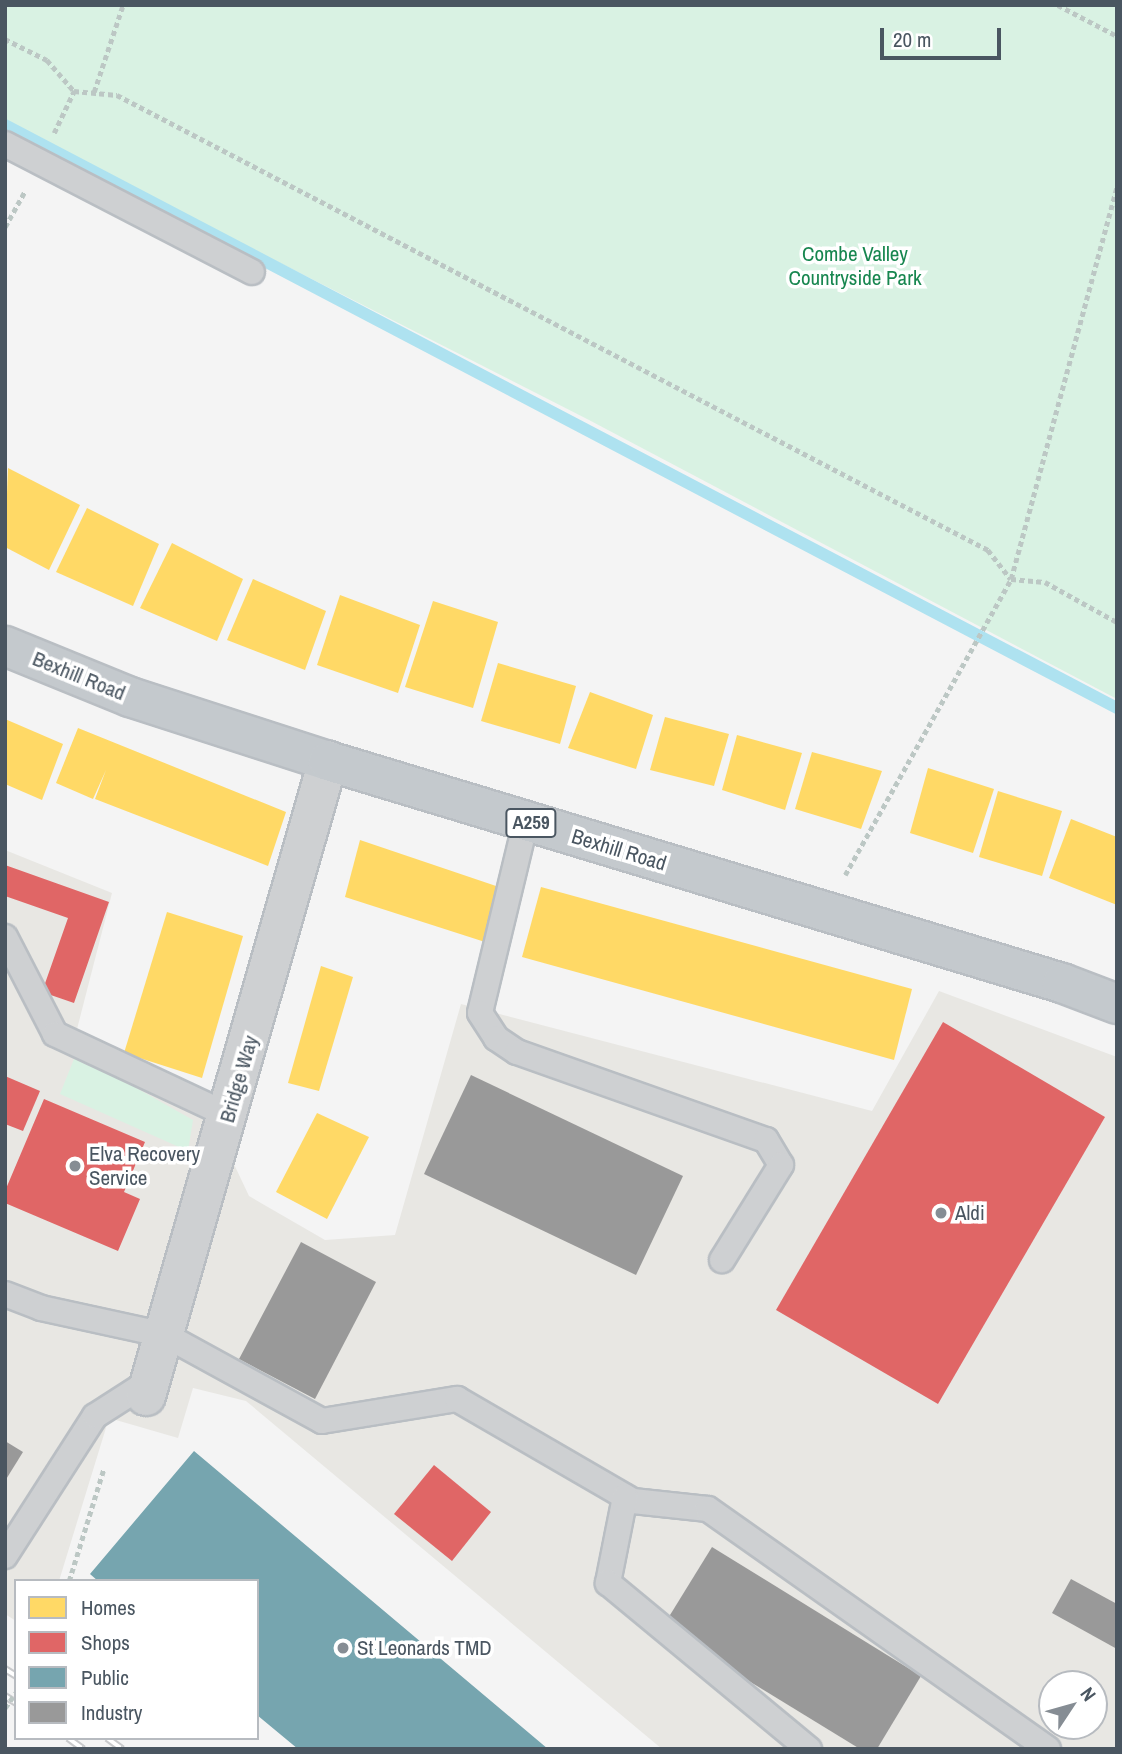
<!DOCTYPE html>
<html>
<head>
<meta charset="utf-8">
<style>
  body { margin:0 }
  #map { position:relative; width:1122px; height:1754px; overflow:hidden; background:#f4f4f4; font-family:"Archivo Narrow",sans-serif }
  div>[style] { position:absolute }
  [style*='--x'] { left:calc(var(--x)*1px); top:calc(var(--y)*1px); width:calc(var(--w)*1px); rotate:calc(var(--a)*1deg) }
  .commercial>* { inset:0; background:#e8e7e3 }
  .green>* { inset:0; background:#d9f2e3 }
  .homes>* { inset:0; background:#ffd966 }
  .shops>* { inset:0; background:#e06666 }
  .public>* { inset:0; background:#76a5af }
  .industry>* { inset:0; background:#999 }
  .stream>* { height:12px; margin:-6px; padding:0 6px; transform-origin:6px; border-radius:6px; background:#aee2f0 }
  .path>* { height:4.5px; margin-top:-2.25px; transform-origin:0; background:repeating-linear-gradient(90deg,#bcc7c4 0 5px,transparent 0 8.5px) }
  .roads { filter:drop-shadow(2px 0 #b9bec3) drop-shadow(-2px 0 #b9bec3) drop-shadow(0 2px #b9bec3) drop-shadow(0 -2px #b9bec3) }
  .service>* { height:24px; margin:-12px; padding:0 12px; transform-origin:12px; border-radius:12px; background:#ced0d2 }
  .minor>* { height:38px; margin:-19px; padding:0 19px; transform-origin:19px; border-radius:19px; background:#ced0d2 }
  .trunk>* { height:38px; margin:-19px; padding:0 19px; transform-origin:19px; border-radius:19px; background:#c4c9cd }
  .rail>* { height:8px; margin-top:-4px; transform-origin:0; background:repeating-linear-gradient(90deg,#fff 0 16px,#c9cacc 0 32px); box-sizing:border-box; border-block:2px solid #c9cacc }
  .path-bridge>* { height:4.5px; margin-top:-2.25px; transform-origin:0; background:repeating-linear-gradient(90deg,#bcc7c4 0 5px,transparent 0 8.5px) }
  .dots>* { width:19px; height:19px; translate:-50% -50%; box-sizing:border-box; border:4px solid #fff; border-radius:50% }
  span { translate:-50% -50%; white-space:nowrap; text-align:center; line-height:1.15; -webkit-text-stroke:7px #fff; paint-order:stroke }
  .shield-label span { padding:2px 5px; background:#fff; border:2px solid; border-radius:5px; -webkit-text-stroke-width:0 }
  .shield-label { font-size:19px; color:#4a5661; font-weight:700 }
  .park-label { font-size:21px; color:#17864f }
  .street-label { font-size:21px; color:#4a5661 }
  .poi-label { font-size:21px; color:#4a5661 }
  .left { translate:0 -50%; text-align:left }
  .frame { position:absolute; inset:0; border:7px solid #4a5661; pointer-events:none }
  .legend { position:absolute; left:14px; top:1579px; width:245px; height:161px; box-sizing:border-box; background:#fff; border:2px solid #b7bbc0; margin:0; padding:9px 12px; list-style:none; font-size:21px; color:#4a5661 }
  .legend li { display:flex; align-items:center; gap:14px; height:35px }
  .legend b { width:35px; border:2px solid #b7bbc0 }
  .north { position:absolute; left:1038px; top:1670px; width:70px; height:70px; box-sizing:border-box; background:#fff; border:2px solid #b7bbc0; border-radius:50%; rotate:54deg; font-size:19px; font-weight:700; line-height:28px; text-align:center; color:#4a5661 }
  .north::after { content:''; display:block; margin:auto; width:24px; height:32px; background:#868d94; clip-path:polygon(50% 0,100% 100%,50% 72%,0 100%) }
  .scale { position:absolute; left:880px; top:28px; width:121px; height:32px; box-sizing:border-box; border:4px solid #4a5661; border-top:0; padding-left:9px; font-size:21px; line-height:24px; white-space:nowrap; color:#4a5661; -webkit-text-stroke:5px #fff; paint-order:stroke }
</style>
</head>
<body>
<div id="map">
  <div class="commercial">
    <div style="clip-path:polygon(evenodd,5px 850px,112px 893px,76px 1033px,200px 1092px,249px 1196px,325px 1240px,395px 1235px,461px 1004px,872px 1111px,939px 991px,1117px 1057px,1117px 1749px,662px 1749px,246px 1401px,193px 1388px,178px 1438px,109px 1418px,59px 1581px,16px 1581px,16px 1621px,5px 1614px,5px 850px,1052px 1684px,1094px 1684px,1094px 1726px,1052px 1726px,1052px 1684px)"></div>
  </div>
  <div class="green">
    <div style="clip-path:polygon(5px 5px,1117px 5px,1117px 699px,589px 420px,5px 123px)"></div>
    <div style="clip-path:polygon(76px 1054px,193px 1120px,188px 1151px,60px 1094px)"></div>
  </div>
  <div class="homes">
    <div style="clip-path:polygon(8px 468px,80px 505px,49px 570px,5px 547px)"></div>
    <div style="clip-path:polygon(87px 508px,159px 544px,133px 606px,56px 572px)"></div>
    <div style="clip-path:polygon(172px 543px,243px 579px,217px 641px,140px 608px)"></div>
    <div style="clip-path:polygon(253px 579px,326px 611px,305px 670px,227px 640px)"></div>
    <div style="clip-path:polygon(340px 595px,420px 625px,398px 693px,317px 665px)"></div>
    <div style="clip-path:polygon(433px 601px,498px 622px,473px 708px,405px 687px)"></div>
    <div style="clip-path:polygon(498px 663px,576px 686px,560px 744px,481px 721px)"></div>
    <div style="clip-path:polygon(590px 692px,653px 715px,636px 769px,568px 748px)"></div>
    <div style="clip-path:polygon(665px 717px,729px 734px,714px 786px,650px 770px)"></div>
    <div style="clip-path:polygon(5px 719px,63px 744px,42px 800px,5px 784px)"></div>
    <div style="clip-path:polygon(78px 728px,286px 812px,268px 866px,95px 799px,106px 770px,93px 799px,56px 783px)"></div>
    <div style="clip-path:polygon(737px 735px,802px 753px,785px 810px,722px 790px)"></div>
    <div style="clip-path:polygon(812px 752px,882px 771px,861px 829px,795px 809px)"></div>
    <div style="clip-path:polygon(928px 768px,994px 789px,973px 853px,910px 833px)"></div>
    <div style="clip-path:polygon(998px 791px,1062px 811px,1042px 876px,979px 857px)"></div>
    <div style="clip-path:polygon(1071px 819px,1117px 837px,1117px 905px,1049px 878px)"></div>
    <div style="clip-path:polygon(360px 840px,499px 887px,485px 942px,345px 897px)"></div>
    <div style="clip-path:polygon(541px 887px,912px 989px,894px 1060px,522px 957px)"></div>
    <div style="clip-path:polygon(167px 912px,243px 936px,202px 1078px,124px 1053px)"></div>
    <div style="clip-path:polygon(321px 966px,353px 977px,319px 1091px,288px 1083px)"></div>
    <div style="clip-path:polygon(317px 1113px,369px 1137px,327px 1219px,276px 1192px)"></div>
  </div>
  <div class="shops">
    <div style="clip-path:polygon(5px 865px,109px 902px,74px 1003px,42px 992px,68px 918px,5px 896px)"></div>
    <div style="clip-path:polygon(943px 1022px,1105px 1117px,938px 1404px,776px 1310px)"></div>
    <div style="clip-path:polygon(5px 1076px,40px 1091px,23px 1131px,5px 1124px)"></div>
    <div style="clip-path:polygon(44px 1099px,145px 1142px,124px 1192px,140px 1199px,118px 1251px,5px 1203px,5px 1191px)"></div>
    <div style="clip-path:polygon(434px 1465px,491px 1512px,452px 1561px,394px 1514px)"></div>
  </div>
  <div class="public">
    <div style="clip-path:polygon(194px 1451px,548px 1749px,298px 1749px,257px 1715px,257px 1581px,98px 1581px,90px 1574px)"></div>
  </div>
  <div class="industry">
    <div style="clip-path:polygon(471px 1075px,683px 1176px,636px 1275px,424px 1174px)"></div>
    <div style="clip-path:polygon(301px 1242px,376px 1282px,315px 1399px,239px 1359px)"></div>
    <div style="clip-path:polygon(5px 1441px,23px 1452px,5px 1481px)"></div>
    <div style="clip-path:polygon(712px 1547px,921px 1676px,877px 1749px,860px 1749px,662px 1628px)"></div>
    <div style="clip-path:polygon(1071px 1579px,1117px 1604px,1117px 1649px,1052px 1613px)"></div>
  </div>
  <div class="stream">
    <div style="--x:5;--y:125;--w:1256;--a:27.67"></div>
  </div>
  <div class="path">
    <div style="--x:1058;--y:5;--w:67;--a:27.7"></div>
    <div style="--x:5;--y:39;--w:47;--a:26.6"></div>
    <div style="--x:47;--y:60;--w:41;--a:48.9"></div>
    <div style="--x:74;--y:91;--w:43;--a:5.3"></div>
    <div style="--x:117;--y:95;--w:983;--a:27.58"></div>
    <div style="--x:988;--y:550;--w:37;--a:52"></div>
    <div style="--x:1011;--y:579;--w:34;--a:5"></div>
    <div style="--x:1045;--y:582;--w:82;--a:29.1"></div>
    <div style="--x:94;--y:92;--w:92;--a:-71.6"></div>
    <div style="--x:54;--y:133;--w:47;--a:-64.5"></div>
    <div style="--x:5;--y:227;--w:41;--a:-60.9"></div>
    <div style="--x:845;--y:875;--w:339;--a:-60.7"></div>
    <div style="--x:1011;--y:579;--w:406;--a:-74.9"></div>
    <div style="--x:69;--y:1581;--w:118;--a:-72.8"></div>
  </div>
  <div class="roads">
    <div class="service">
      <div style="--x:5;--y:144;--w:278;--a:27.4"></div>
      <div style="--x:526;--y:821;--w:197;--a:103.5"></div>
      <div style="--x:480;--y:1013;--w:30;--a:57"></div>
      <div style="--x:496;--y:1038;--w:25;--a:34"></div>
      <div style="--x:517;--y:1052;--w:264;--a:19.5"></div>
      <div style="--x:766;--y:1140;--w:29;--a:59"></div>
      <div style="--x:781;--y:1165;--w:112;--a:121.8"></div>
      <div style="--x:5;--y:937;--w:109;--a:62.7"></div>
      <div style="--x:55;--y:1034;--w:191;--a:25.1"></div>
      <div style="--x:5;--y:1294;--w:39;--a:21"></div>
      <div style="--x:41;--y:1308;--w:127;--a:12.3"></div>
      <div style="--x:165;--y:1335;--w:179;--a:28.7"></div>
      <div style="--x:322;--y:1421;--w:137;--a:-9.3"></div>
      <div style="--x:457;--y:1399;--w:203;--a:30.1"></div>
      <div style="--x:633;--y:1501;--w:75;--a:6.1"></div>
      <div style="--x:708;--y:1509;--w:416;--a:35.2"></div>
      <div style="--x:625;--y:1497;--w:88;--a:101.2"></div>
      <div style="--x:608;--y:1583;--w:261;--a:39.6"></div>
      <div style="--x:5;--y:1556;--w:166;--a:-57.3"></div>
      <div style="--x:95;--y:1416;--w:67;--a:-32.7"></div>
    </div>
    <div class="minor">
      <div style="--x:146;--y:1396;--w:661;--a:-74.01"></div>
    </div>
    <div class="trunk">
      <div style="--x:5;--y:646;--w:135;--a:22.2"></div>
      <div style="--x:130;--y:697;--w:208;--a:17.9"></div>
      <div style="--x:328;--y:761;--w:767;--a:16.83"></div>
      <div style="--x:1062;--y:983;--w:59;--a:20.9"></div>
    </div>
  </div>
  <div class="rail">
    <div style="--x:5;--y:1669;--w:13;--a:32"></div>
    <div style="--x:5;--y:1696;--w:13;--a:32"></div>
    <div style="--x:68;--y:1738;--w:19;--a:36"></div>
    <div style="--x:107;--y:1738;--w:19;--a:36"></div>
  </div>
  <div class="path-bridge">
    <div style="--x:5;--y:1708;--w:19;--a:-55"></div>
  </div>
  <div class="dots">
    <div style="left:75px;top:1166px;background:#868d94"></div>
    <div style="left:941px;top:1213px;background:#868d94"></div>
    <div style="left:343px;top:1648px;background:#868d94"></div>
  </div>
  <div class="shield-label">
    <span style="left:531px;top:823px">A259</span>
  </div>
  <div class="park-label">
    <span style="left:855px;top:266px">Combe Valley<br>Countryside Park</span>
  </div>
  <div class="street-label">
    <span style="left:79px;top:676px;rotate:22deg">Bexhill Road</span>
    <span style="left:619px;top:850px;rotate:17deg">Bexhill Road</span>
    <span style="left:239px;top:1079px;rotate:-74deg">Bridge Way</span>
  </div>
  <div class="poi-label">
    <span class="left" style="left:89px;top:1166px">Elva Recovery<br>Service</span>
    <span class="left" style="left:955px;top:1213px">Aldi</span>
    <span class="left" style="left:357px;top:1648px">St Leonards TMD</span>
  </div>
  <div class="frame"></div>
  <ul class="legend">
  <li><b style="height:19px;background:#ffd966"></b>Homes</li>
  <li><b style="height:19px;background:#e06666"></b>Shops</li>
  <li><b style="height:19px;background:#76a5af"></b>Public</li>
  <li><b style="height:19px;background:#999"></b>Industry</li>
  </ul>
  <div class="north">N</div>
  <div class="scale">20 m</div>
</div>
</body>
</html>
